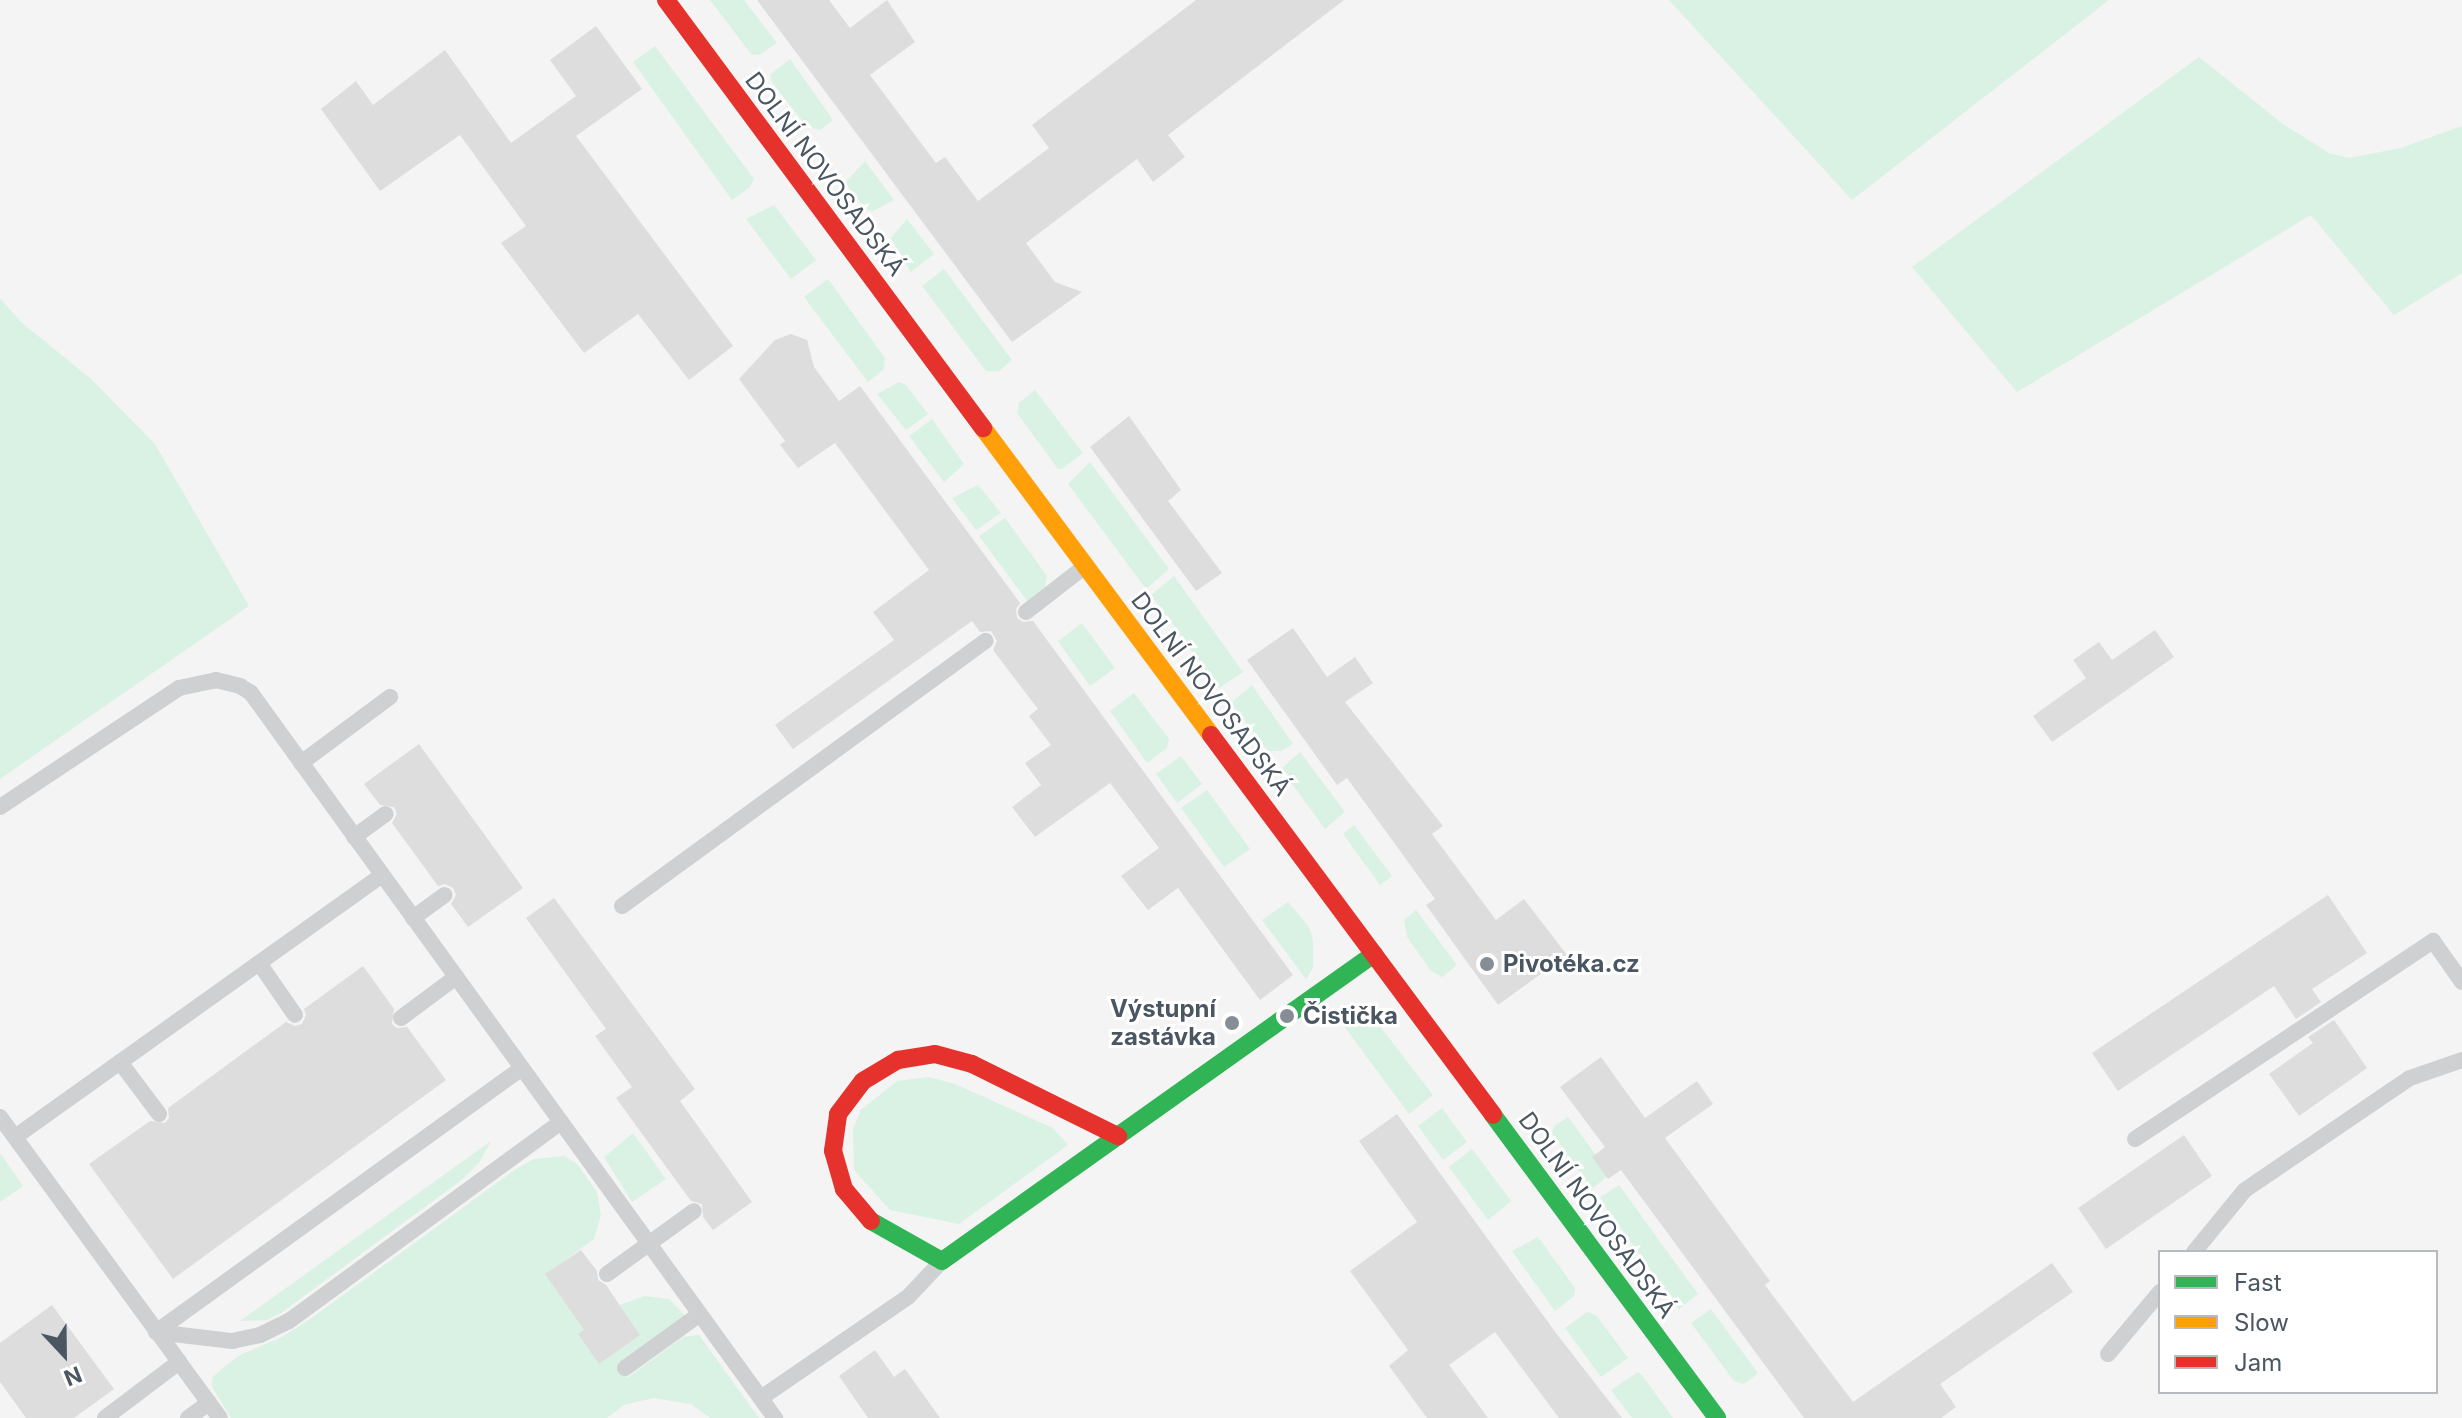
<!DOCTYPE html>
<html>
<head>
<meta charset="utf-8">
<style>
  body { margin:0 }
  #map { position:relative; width:2462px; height:1418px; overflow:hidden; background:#f4f4f4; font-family:Inter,sans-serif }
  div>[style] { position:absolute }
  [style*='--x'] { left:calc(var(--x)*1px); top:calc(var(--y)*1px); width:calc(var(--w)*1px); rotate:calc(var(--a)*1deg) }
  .green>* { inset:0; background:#d9f2e3 }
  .building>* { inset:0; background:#ddddde }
  .lane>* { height:16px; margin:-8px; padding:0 8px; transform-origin:8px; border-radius:8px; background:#ced0d2 }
  .fast>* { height:18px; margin:-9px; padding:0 9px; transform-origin:9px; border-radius:9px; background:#30b455 }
  .slow>* { height:18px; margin:-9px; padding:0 9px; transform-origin:9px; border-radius:9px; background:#ff9f0a }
  .jam>* { height:18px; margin:-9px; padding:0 9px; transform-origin:9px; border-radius:9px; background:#e5322d }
  .dots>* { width:22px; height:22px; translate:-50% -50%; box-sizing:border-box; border:4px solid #fff; border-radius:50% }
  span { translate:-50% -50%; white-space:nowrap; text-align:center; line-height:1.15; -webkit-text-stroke:6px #fff; paint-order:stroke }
  .street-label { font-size:24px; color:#4a5661 }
  .poi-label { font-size:24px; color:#4a5661; font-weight:700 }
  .left { translate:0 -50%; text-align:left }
  .right { translate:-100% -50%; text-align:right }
  .legend { position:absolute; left:2158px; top:1250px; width:280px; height:144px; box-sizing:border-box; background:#fff; border:2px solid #b7bbc0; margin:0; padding:10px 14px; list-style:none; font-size:24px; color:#4a5661 }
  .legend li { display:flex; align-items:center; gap:16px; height:40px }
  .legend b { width:40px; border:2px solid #b7bbc0 }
  .north { position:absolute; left:24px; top:1314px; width:80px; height:80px; -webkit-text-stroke:6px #fff; paint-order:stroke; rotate:158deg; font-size:22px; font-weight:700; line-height:32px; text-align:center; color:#4a5661 }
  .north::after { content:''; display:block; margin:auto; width:28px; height:36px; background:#4a5661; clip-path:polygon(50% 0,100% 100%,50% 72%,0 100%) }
</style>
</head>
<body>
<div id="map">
  <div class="green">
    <div style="clip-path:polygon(710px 0,744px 0,777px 43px,759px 55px,751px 54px)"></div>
    <div style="clip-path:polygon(1669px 0,2109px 0,1852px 200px)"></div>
    <div style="clip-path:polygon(655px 46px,754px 179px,749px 188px,732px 200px,633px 62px)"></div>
    <div style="clip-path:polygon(2199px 57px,2283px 124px,2329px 153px,2349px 158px,2401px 148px,2462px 126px,2462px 273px,2394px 315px,2311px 215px,2017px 392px,1912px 267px)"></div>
    <div style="clip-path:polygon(790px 59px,833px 120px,820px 130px,807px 127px,771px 81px,770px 75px)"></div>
    <div style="clip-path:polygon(865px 161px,894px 200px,873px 211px,866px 210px,845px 183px)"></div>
    <div style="clip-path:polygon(774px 205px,816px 260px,791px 279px,746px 219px)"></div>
    <div style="clip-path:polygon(907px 219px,934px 254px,911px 272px,891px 238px)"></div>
    <div style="clip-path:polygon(944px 269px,1012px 360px,999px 371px,986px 371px,922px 286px)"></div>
    <div style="clip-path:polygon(828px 279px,885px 358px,884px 369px,868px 382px,804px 297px)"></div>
    <div style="clip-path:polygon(0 298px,21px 322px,91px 379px,155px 444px,249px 606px,0 779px)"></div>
    <div style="clip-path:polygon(899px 382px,906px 385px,928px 414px,906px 430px,877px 394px)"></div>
    <div style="clip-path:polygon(1035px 390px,1083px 453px,1062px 469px,1058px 469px,1017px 413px,1019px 403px)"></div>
    <div style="clip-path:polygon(932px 419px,964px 464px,944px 482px,909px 436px)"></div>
    <div style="clip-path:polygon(1090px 462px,1169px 569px,1146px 589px,1068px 484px)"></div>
    <div style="clip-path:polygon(978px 485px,1001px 513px,976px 530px,952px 498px)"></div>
    <div style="clip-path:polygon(1005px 518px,1047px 576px,1045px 587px,1027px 601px,979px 536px)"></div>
    <div style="clip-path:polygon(1174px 576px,1243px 672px,1219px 688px,1151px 595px)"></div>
    <div style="clip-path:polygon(1082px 623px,1115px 668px,1090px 686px,1058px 641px)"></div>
    <div style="clip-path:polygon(1252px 685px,1293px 744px,1281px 751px,1268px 751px,1231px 703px)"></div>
    <div style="clip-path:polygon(1134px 693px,1169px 739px,1167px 748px,1147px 763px,1110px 711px)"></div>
    <div style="clip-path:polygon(1300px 752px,1345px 812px,1325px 829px,1281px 769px)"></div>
    <div style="clip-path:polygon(1181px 756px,1202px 784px,1177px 803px,1156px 774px)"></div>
    <div style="clip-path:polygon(1207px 790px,1250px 849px,1224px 867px,1181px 808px)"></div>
    <div style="clip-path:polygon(1354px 825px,1392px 876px,1380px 885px,1343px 834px)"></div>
    <div style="clip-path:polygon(1288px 902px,1309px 927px,1313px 940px,1313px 968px,1306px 979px,1262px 920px)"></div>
    <div style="clip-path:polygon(1416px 910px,1457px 965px,1442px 977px,1431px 971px,1407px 937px,1404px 920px)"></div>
    <div style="clip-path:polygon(1343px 1011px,1372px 1016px,1433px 1095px,1409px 1114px,1335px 1014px)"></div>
    <div style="clip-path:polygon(929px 1077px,955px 1084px,1053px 1128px,1068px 1145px,959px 1224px,890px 1210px,854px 1170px,853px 1128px,861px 1110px,897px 1081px)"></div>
    <div style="clip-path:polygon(1442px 1108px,1467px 1142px,1443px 1160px,1418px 1126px)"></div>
    <div style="clip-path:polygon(1568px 1117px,1610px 1174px,1592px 1189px,1552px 1133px,1554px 1126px)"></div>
    <div style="clip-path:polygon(633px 1133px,666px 1179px,632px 1202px,604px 1157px)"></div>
    <div style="clip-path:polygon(491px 1141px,479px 1163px,463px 1179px,281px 1313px,267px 1320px,240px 1321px)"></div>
    <div style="clip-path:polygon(1472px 1149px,1511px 1201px,1488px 1220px,1449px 1167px)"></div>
    <div style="clip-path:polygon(0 1153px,23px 1186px,0 1202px)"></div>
    <div style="clip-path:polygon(564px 1156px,577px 1164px,597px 1192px,601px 1215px,594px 1239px,546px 1274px,584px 1330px,599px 1363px,640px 1335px,620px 1305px,644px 1296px,669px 1299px,686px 1316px,618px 1363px,627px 1378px,683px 1337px,699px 1335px,759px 1418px,710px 1418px,691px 1404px,653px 1398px,624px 1405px,607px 1418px,231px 1418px,211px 1385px,213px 1377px,223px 1368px,240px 1355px,282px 1337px,313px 1317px,516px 1169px,534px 1159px)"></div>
    <div style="clip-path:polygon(1619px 1185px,1698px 1294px,1679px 1309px,1599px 1198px)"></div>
    <div style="clip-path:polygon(1538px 1237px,1575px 1288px,1574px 1296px,1555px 1311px,1512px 1251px)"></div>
    <div style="clip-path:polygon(1711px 1309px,1758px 1373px,1744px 1384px,1734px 1381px,1691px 1323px)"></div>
    <div style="clip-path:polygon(1587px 1312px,1596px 1315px,1628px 1358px,1601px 1377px,1565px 1328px)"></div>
    <div style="clip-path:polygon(1638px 1372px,1642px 1375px,1673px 1418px,1632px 1418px,1611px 1390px)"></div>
  </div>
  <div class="building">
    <div style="clip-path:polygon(757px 0,829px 0,850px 28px,887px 0,915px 42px,870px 75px,936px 163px,945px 157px,978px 201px,1049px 148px,1032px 125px,1196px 0,1344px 0,1168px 135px,1185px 157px,1153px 182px,1137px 159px,1026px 243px,1055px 282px,1082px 292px,1012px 342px)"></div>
    <div style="clip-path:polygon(596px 26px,642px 89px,576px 136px,733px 346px,689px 380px,638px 314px,584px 353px,501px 243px,526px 226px,460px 135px,380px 191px,321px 109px,356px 81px,373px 105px,445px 50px,511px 143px,576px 96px,550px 60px)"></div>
    <div style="clip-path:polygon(791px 334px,807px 340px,814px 367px,839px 401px,860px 386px,1020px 603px,1016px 609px,1017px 618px,1023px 622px,1033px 621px,1293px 975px,1260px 1000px,1178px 888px,1148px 910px,1121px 876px,1159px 848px,1110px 783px,1035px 837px,1012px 807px,1041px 785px,1025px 763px,1051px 745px,1029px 716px,1038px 709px,993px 650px,997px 641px,991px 631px,980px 632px,972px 621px,793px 749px,775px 725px,894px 640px,873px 612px,929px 570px,835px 443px,798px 468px,780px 445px,785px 441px,739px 379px,775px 340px)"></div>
    <div style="clip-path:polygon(1129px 416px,1181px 490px,1168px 501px,1222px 573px,1196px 591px,1090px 447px)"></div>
    <div style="clip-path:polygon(1293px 628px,1327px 677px,1355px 657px,1373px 683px,1345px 702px,1443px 826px,1432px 834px,1496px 920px,1524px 899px,1567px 955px,1498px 1005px,1426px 905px,1435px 899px,1347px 778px,1337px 785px,1247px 660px)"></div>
    <div style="clip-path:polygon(2155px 630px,2174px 657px,2052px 742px,2033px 716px,2086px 678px,2073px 660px,2099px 642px,2112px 660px)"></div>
    <div style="clip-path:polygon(419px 744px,523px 888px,468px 927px,451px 904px,456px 895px,453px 888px,445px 884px,438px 886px,392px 823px,397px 814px,394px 807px,380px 805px,364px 784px)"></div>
    <div style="clip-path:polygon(2328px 895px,2367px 953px,2312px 989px,2321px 1002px,2296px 1019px,2274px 986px,2118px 1091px,2092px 1053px)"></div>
    <div style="clip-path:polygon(554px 898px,695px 1089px,680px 1101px,752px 1202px,713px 1230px,703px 1217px,702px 1204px,691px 1201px,616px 1098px,632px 1087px,595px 1036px,606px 1029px,526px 918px)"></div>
    <div style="clip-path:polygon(363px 966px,394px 1009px,392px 1024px,397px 1028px,407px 1027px,446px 1080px,173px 1279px,89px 1164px,150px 1121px,165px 1123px,169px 1118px,168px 1108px,286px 1022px,295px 1026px,302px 1024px,306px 1015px,304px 1009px)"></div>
    <div style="clip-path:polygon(2334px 1020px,2367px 1068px,2299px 1116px,2269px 1074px,2313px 1043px,2308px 1037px)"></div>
    <div style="clip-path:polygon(1601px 1057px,1645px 1118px,1697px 1081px,1713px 1104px,1665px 1138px,1770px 1281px,1765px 1285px,1853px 1402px,2052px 1263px,2073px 1292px,1940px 1384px,1956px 1407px,1941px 1418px,1804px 1418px,1621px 1170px,1608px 1179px,1592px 1157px,1605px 1147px,1560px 1087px)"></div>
    <div style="clip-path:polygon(1397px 1114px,1556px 1333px,1622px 1418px,1559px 1418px,1495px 1332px,1449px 1365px,1488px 1418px,1427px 1418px,1389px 1366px,1408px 1350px,1350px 1271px,1417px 1222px,1359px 1141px)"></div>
    <div style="clip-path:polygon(2184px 1135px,2212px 1176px,2106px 1249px,2078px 1208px)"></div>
    <div style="clip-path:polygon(581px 1250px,597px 1271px,598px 1280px,606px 1285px,640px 1335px,599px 1364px,578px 1334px,584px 1330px,545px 1274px)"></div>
    <div style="clip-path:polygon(52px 1305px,114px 1389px,74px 1418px,26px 1418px,0 1382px,0 1343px)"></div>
    <div style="clip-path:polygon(875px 1350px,894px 1377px,905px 1369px,940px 1418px,868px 1418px,839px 1376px)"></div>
  </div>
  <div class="lane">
    <div style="--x:1026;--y:612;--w:73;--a:-37.8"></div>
    <div style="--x:301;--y:763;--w:111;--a:-36.6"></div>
    <div style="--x:0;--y:807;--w:215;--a:-33.6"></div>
    <div style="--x:179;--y:688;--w:38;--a:-12"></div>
    <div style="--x:216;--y:680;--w:25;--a:14"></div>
    <div style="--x:240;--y:686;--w:13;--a:32"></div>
    <div style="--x:251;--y:693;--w:895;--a:54.14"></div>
    <div style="--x:354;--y:837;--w:39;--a:-36"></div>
    <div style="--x:622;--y:906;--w:450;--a:-36.1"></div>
    <div style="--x:413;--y:918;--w:39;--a:-36"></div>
    <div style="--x:259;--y:963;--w:63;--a:55.3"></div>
    <div style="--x:401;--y:1018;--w:69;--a:-36.7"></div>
    <div style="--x:120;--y:1062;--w:65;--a:53.1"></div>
    <div style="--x:0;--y:1117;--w:303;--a:53.8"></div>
    <div style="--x:15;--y:1137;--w:451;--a:-35.5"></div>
    <div style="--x:2135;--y:1139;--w:358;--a:-33.6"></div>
    <div style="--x:2433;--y:941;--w:50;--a:54.7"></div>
    <div style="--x:2194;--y:1252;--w:80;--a:-50.6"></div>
    <div style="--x:2245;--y:1190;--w:199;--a:-34.2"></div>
    <div style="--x:2410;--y:1078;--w:55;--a:-19.1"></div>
    <div style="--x:607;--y:1274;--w:107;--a:-35.9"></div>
    <div style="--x:156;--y:1332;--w:77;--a:6.8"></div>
    <div style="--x:232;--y:1341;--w:29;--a:-12"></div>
    <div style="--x:260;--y:1335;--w:32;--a:-26"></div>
    <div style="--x:289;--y:1321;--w:337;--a:-36.2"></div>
    <div style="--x:156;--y:1332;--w:451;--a:-35.8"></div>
    <div style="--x:2108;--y:1354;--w:81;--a:-50"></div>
    <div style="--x:625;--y:1368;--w:92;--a:-35.8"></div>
    <div style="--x:761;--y:1398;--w:178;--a:-34.5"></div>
    <div style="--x:908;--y:1297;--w:48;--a:-46.7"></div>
    <div style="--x:105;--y:1418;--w:93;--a:-37.1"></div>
    <div style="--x:179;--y:1362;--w:69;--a:53.8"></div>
    <div style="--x:188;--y:1418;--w:26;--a:-36"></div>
  </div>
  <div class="fast">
    <div style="--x:1493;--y:1115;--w:377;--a:53.5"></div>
    <div style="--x:871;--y:1221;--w:81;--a:29.4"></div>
    <div style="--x:942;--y:1261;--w:530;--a:-35.4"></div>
  </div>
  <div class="slow">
    <div style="--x:983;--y:428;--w:382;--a:53.4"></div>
  </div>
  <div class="jam">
    <div style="--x:666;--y:0;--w:533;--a:53.47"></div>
    <div style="--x:1211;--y:735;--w:473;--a:53.4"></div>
    <div style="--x:871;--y:1221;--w:42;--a:-130.2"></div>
    <div style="--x:844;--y:1189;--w:40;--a:-106"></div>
    <div style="--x:833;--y:1151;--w:37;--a:-82"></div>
    <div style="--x:838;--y:1114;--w:41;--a:-52.9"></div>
    <div style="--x:863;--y:1081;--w:41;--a:-31"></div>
    <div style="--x:898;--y:1060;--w:37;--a:-9"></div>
    <div style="--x:935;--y:1054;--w:38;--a:15"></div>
    <div style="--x:972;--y:1064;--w:163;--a:26.3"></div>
  </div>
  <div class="dots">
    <div style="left:1487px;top:964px;background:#868d94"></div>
    <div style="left:1287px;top:1016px;background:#868d94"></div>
    <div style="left:1232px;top:1023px;background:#868d94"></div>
  </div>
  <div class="street-label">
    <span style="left:825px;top:174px;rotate:53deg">DOLNÍ NOVOSADSKÁ</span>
    <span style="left:1211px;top:694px;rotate:53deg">DOLNÍ NOVOSADSKÁ</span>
    <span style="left:1597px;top:1215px;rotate:54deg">DOLNÍ NOVOSADSKÁ</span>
  </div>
  <div class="poi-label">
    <span class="left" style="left:1503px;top:964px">Pivotéka.cz</span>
    <span class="right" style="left:1216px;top:1023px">Výstupní<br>zastávka</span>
    <span class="left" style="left:1303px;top:1016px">Čistička</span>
  </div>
  <ul class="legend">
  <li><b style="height:10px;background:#30b455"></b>Fast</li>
  <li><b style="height:10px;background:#ff9f0a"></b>Slow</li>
  <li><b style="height:10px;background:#e5322d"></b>Jam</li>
  </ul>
  <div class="north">N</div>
</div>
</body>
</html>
